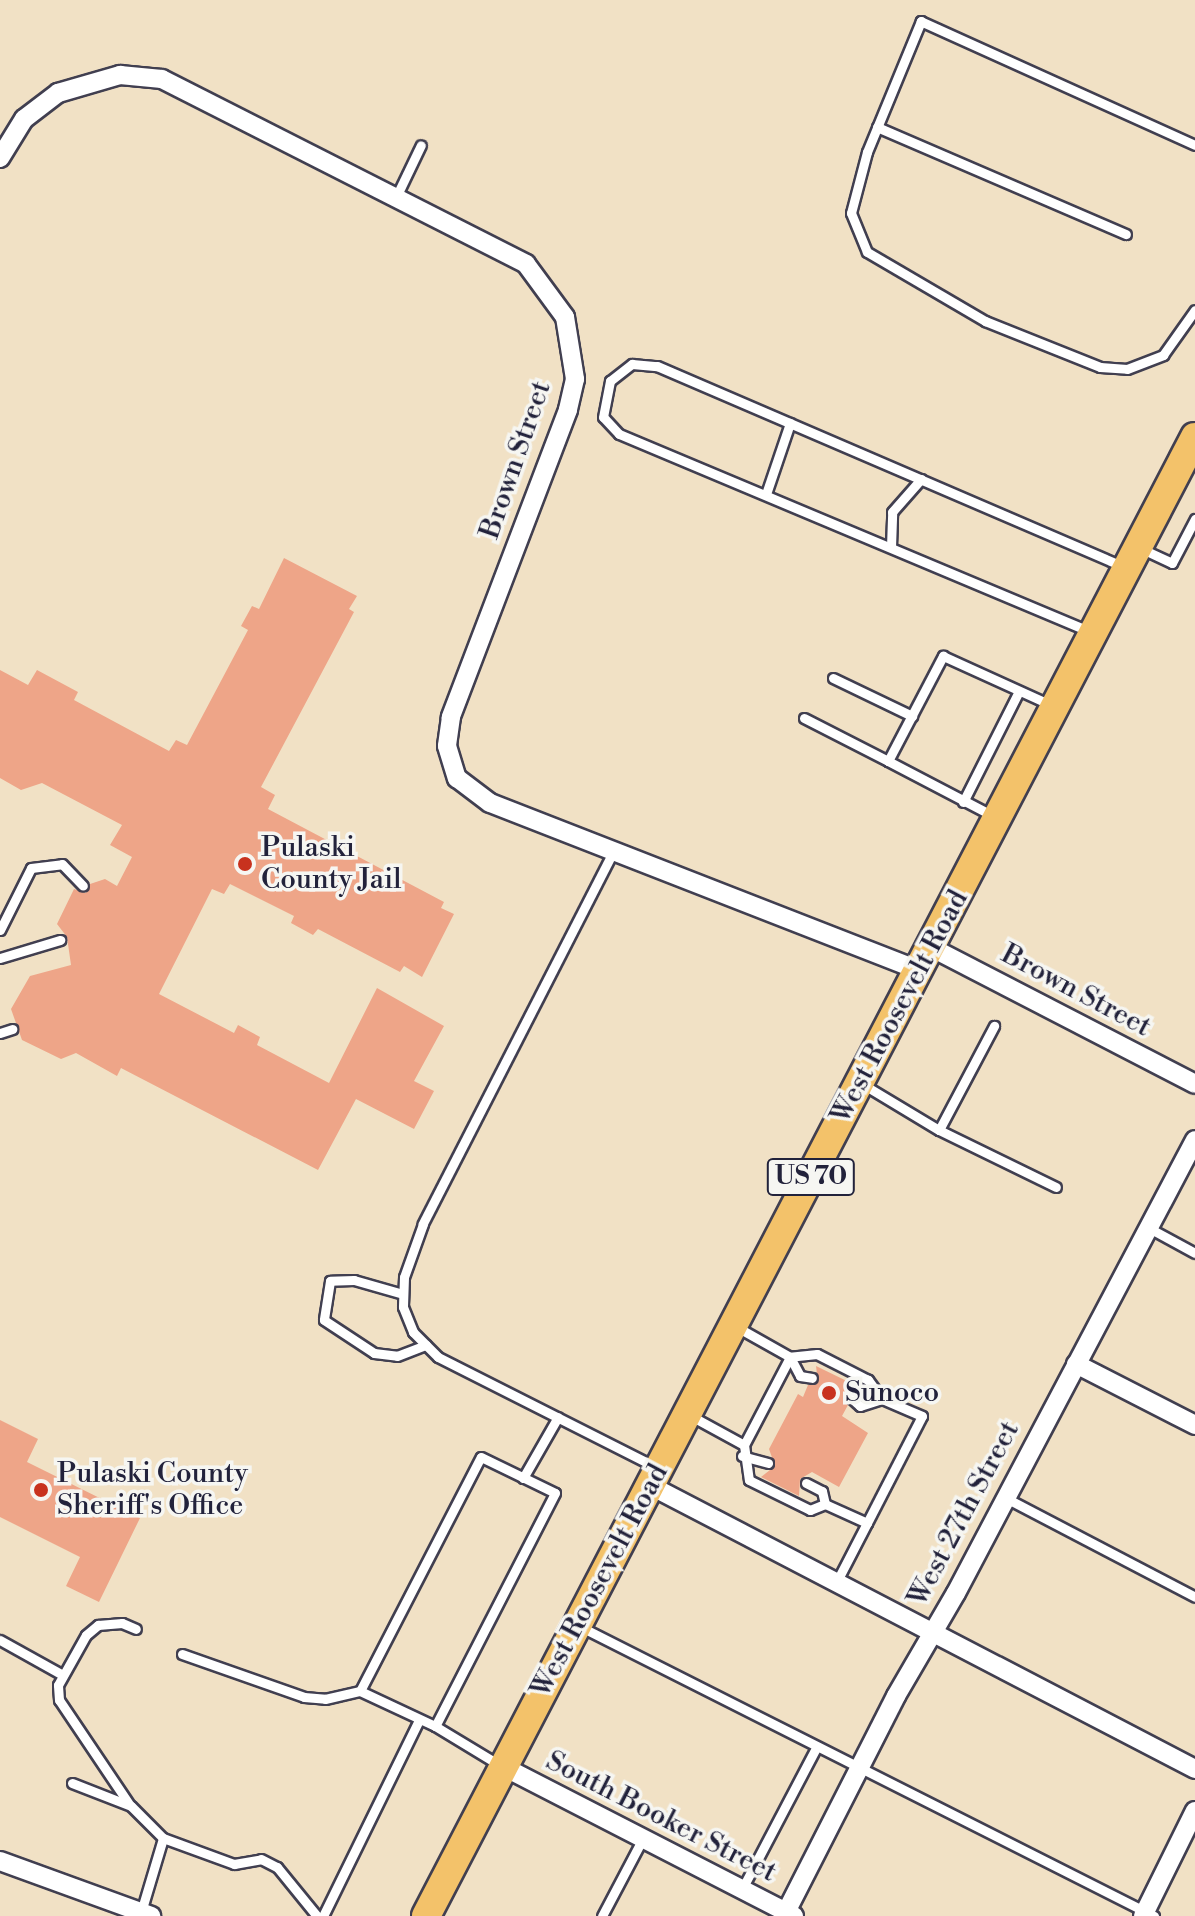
<!DOCTYPE html>
<html>
<head>
<meta charset="utf-8">
<style>
  body { margin:0 }
  #map { position:relative; width:1195px; height:1916px; overflow:hidden; background:#f1e1c5; font-family:"Libre Bodoni",serif }
  div>[style] { position:absolute }
  [style*='--x'] { left:calc(var(--x)*1px); top:calc(var(--y)*1px); width:calc(var(--w)*1px); rotate:calc(var(--a)*1deg) }
  .building>* { inset:0; background:#eea588 }
  .roads { filter:drop-shadow(2px 0 #413f50) drop-shadow(-2px 0 #413f50) drop-shadow(0 2px #413f50) drop-shadow(0 -2px #413f50) }
  .lane>* { height:9px; margin:-4.5px; padding:0 4.5px; transform-origin:4.5px; border-radius:4.5px; background:#fff }
  .street>* { height:18px; margin:-9px; padding:0 9px; transform-origin:9px; border-radius:9px; background:#fff }
  .primary>* { height:28px; margin:-14px; padding:0 14px; transform-origin:14px; border-radius:14px; background:#f3c26a }
  .dots>* { width:22px; height:22px; translate:-50% -50%; box-sizing:border-box; border:4px solid #f6f6f2; border-radius:50% }
  span { translate:-50% -50%; white-space:nowrap; text-align:center; line-height:1.15; -webkit-text-stroke:7px #f6f6f2; paint-order:stroke }
  .shield-label span { padding:2px 6px; background:#f6f6f2; border:2px solid; border-radius:6px; -webkit-text-stroke-width:0 }
  .shield-label { font-size:26px; color:#22223b; font-weight:700 }
  .street-label { font-size:28px; color:#22223b }
  .poi-label { font-size:28px; color:#22223b }
  .left { translate:0 -50%; text-align:left }
</style>
</head>
<body>
<div id="map">
  <div class="building">
    <div style="clip-path:polygon(284px 558px,357px 596px,349px 609px,354px 612px,261px 787px,275px 795px,268px 809px,444px 902px,441px 908px,454px 914px,422px 977px,404px 966px,400px 972px,318px 929px,313px 935px,291px 923px,294px 916px,230px 884px,224px 894px,212px 889px,159px 994px,234px 1033px,238px 1025px,260px 1037px,257px 1045px,329px 1083px,377px 988px,444px 1026px,414px 1081px,434px 1091px,414px 1129px,356px 1099px,318px 1170px,121px 1068px,117px 1076px,76px 1053px,61px 1059px,22px 1040px,11px 1009px,30px 976px,71px 965px,67px 937px,57px 924px,74px 889px,86px 893px,90px 884px,105px 879px,117px 886px,132px 857px,110px 845px,122px 825px,42px 783px,21px 790px,0 778px,0 670px,28px 685px,37px 670px,78px 692px,74px 700px,169px 751px,176px 740px,187px 745px,248px 630px,241px 626px,252px 606px,259px 609px)"></div>
    <div style="clip-path:polygon(816px 1366px,857px 1386px,844px 1396px,848px 1405px,842px 1416px,868px 1433px,839px 1487px,812px 1472px,800px 1479px,799px 1496px,761px 1477px,775px 1466px,769px 1449px,798px 1394px,803px 1397px,808px 1385px,818px 1382px)"></div>
    <div style="clip-path:polygon(0 1420px,38px 1439px,27px 1462px,140px 1518px,99px 1602px,66px 1586px,80px 1557px,0 1517px)"></div>
  </div>
  <div class="roads">
    <div class="lane">
      <div style="--x:877;--y:127;--w:271;--a:23.3"></div>
      <div style="--x:1195;--y:145;--w:301;--a:-155.7"></div>
      <div style="--x:921;--y:21;--w:142;--a:112.4"></div>
      <div style="--x:867;--y:152;--w:63;--a:104.7"></div>
      <div style="--x:851;--y:213;--w:42;--a:67.7"></div>
      <div style="--x:867;--y:252;--w:137;--a:30.3"></div>
      <div style="--x:985;--y:321;--w:124;--a:21.8"></div>
      <div style="--x:1100;--y:367;--w:27;--a:4"></div>
      <div style="--x:1127;--y:369;--w:39;--a:-21"></div>
      <div style="--x:1163;--y:355;--w:55;--a:-54.6"></div>
      <div style="--x:397;--y:195;--w:55;--a:-64.4"></div>
      <div style="--x:766;--y:494;--w:75;--a:-71.3"></div>
      <div style="--x:891;--y:547;--w:35;--a:-88"></div>
      <div style="--x:892;--y:512;--w:44;--a:-48.7"></div>
      <div style="--x:1142;--y:549;--w:33;--a:25"></div>
      <div style="--x:1172;--y:563;--w:50;--a:-62.4"></div>
      <div style="--x:1091;--y:632;--w:512;--a:-157.24"></div>
      <div style="--x:619;--y:434;--w:23;--a:-133"></div>
      <div style="--x:603;--y:417;--w:37;--a:-79"></div>
      <div style="--x:610;--y:381;--w:28;--a:-38"></div>
      <div style="--x:632;--y:364;--w:25;--a:5"></div>
      <div style="--x:657;--y:366;--w:506;--a:23.27"></div>
      <div style="--x:833;--y:678;--w:88;--a:25.7"></div>
      <div style="--x:804;--y:718;--w:94;--a:27.1"></div>
      <div style="--x:888;--y:761;--w:119;--a:-62.4"></div>
      <div style="--x:943;--y:656;--w:121;--a:24.4"></div>
      <div style="--x:888;--y:761;--w:121;--a:27.6"></div>
      <div style="--x:963;--y:802;--w:124;--a:-63.2"></div>
      <div style="--x:614;--y:850;--w:420;--a:117.1"></div>
      <div style="--x:423;--y:1224;--w:56;--a:109.7"></div>
      <div style="--x:404;--y:1277;--w:30;--a:92"></div>
      <div style="--x:403;--y:1307;--w:27;--a:68"></div>
      <div style="--x:413;--y:1332;--w:35;--a:45"></div>
      <div style="--x:438;--y:1357;--w:244;--a:26.8"></div>
      <div style="--x:0;--y:930;--w:69;--a:-63.4"></div>
      <div style="--x:31;--y:868;--w:31;--a:-7"></div>
      <div style="--x:62;--y:864;--w:30;--a:46"></div>
      <div style="--x:0;--y:958;--w:63;--a:-16.7"></div>
      <div style="--x:0;--y:1033;--w:13;--a:-18"></div>
      <div style="--x:864;--y:1085;--w:87;--a:31"></div>
      <div style="--x:939;--y:1130;--w:130;--a:26"></div>
      <div style="--x:939;--y:1130;--w:118;--a:-62.1"></div>
      <div style="--x:1149;--y:1228;--w:52;--a:28.5"></div>
      <div style="--x:403;--y:1294;--w:51;--a:-164.1"></div>
      <div style="--x:354;--y:1280;--w:24;--a:178"></div>
      <div style="--x:330;--y:1281;--w:39;--a:99"></div>
      <div style="--x:324;--y:1320;--w:60;--a:33.4"></div>
      <div style="--x:374;--y:1353;--w:23;--a:7"></div>
      <div style="--x:397;--y:1356;--w:31;--a:-21"></div>
      <div style="--x:735;--y:1326;--w:63;--a:29.4"></div>
      <div style="--x:790;--y:1357;--w:21;--a:62"></div>
      <div style="--x:800;--y:1376;--w:12;--a:9"></div>
      <div style="--x:851;--y:1398;--w:12;--a:42"></div>
      <div style="--x:860;--y:1406;--w:23;--a:-18"></div>
      <div style="--x:691;--y:1416;--w:60;--a:28.7"></div>
      <div style="--x:742;--y:1456;--w:27;--a:15"></div>
      <div style="--x:481;--y:1457;--w:82;--a:25.9"></div>
      <div style="--x:555;--y:1493;--w:262;--a:117.2"></div>
      <div style="--x:435;--y:1726;--w:83;--a:-155"></div>
      <div style="--x:360;--y:1691;--w:263;--a:-62.7"></div>
      <div style="--x:523;--y:1478;--w:70;--a:-60.2"></div>
      <div style="--x:806;--y:1483;--w:18;--a:27"></div>
      <div style="--x:822;--y:1491;--w:13;--a:77"></div>
      <div style="--x:1006;--y:1498;--w:213;--a:27.6"></div>
      <div style="--x:837;--y:1581;--w:65;--a:-62.7"></div>
      <div style="--x:867;--y:1523;--w:120;--a:-62.8"></div>
      <div style="--x:922;--y:1416;--w:43;--a:-157"></div>
      <div style="--x:882;--y:1399;--w:24;--a:-126"></div>
      <div style="--x:868;--y:1380;--w:57;--a:-153"></div>
      <div style="--x:817;--y:1354;--w:27;--a:174"></div>
      <div style="--x:790;--y:1357;--w:99;--a:117.6"></div>
      <div style="--x:744;--y:1445;--w:35;--a:82"></div>
      <div style="--x:749;--y:1480;--w:68;--a:26.2"></div>
      <div style="--x:810;--y:1510;--w:16;--a:-22"></div>
      <div style="--x:825;--y:1504;--w:46;--a:24.3"></div>
      <div style="--x:579;--y:1626;--w:644;--a:26.76"></div>
      <div style="--x:0;--y:1640;--w:72;--a:29.1"></div>
      <div style="--x:182;--y:1654;--w:129;--a:19.4"></div>
      <div style="--x:304;--y:1697;--w:21;--a:5"></div>
      <div style="--x:325;--y:1699;--w:36;--a:-13"></div>
      <div style="--x:435;--y:1726;--w:77;--a:31.2"></div>
      <div style="--x:72;--y:1783;--w:63;--a:21.3"></div>
      <div style="--x:131;--y:1806;--w:45;--a:45"></div>
      <div style="--x:163;--y:1838;--w:76;--a:20.1"></div>
      <div style="--x:234;--y:1864;--w:27;--a:-10"></div>
      <div style="--x:261;--y:1859;--w:18;--a:27"></div>
      <div style="--x:277;--y:1867;--w:63;--a:50.8"></div>
      <div style="--x:129;--y:1804;--w:125;--a:-123.9"></div>
      <div style="--x:59;--y:1700;--w:15;--a:-94"></div>
      <div style="--x:58;--y:1685;--w:57;--a:-60.8"></div>
      <div style="--x:86;--y:1635;--w:16;--a:-40"></div>
      <div style="--x:98;--y:1625;--w:24;--a:-5"></div>
      <div style="--x:122;--y:1623;--w:15;--a:23"></div>
      <div style="--x:742;--y:1889;--w:161;--a:-62.3"></div>
      <div style="--x:141;--y:1912;--w:77;--a:-73.4"></div>
      <div style="--x:323;--y:1916;--w:216;--a:-63.9"></div>
      <div style="--x:602;--y:1916;--w:84;--a:-62.2"></div>
    </div>
    <div class="street">
      <div style="--x:0;--y:158;--w:46;--a:-58.4"></div>
      <div style="--x:24;--y:119;--w:43;--a:-37.4"></div>
      <div style="--x:58;--y:93;--w:65;--a:-16.2"></div>
      <div style="--x:120;--y:75;--w:42;--a:5.4"></div>
      <div style="--x:162;--y:79;--w:408;--a:26.9"></div>
      <div style="--x:526;--y:264;--w:66;--a:53.7"></div>
      <div style="--x:565;--y:317;--w:63;--a:80.8"></div>
      <div style="--x:575;--y:379;--w:32;--a:103"></div>
      <div style="--x:568;--y:410;--w:329;--a:110.9"></div>
      <div style="--x:451;--y:717;--w:29;--a:98"></div>
      <div style="--x:447;--y:746;--w:34;--a:73"></div>
      <div style="--x:457;--y:778;--w:41;--a:37.1"></div>
      <div style="--x:490;--y:803;--w:462;--a:21.3"></div>
      <div style="--x:932;--y:948;--w:296;--a:27.3"></div>
      <div style="--x:1076;--y:1364;--w:134;--a:27.1"></div>
      <div style="--x:651;--y:1486;--w:613;--a:27.48"></div>
      <div style="--x:504;--y:1767;--w:326;--a:27.2"></div>
      <div style="--x:0;--y:1861;--w:161;--a:20"></div>
      <div style="--x:784;--y:1916;--w:247;--a:-63"></div>
      <div style="--x:896;--y:1696;--w:119;--a:-59.8"></div>
      <div style="--x:956;--y:1593;--w:512;--a:-62.18"></div>
      <div style="--x:1143;--y:1916;--w:117;--a:-63.7"></div>
    </div>
    <div class="primary">
      <div style="--x:426;--y:1916;--w:1667;--a:-62.53"></div>
    </div>
  </div>
  <div class="dots">
    <div style="left:245px;top:864px;background:#c8321e"></div>
    <div style="left:829px;top:1393px;background:#c8321e"></div>
    <div style="left:41px;top:1490px;background:#c8321e"></div>
  </div>
  <div class="shield-label">
    <span style="left:811px;top:1177px">US 70</span>
  </div>
  <div class="street-label">
    <span style="left:516px;top:460px;rotate:-71deg">Brown Street</span>
    <span style="left:1076px;top:991px;rotate:28deg">Brown Street</span>
    <span style="left:900px;top:1007px;rotate:-62deg">West Roosevelt Road</span>
    <span style="left:964px;top:1514px;rotate:-62deg">West 27th Street</span>
    <span style="left:600px;top:1581px;rotate:-62deg">West Roosevelt Road</span>
    <span style="left:661px;top:1817px;rotate:27deg">South Booker Street</span>
  </div>
  <div class="poi-label">
    <span class="left" style="left:261px;top:864px">Pulaski<br>County Jail</span>
    <span class="left" style="left:845px;top:1393px">Sunoco</span>
    <span class="left" style="left:57px;top:1490px">Pulaski County<br>Sheriff's Office</span>
  </div>
</div>
</body>
</html>
